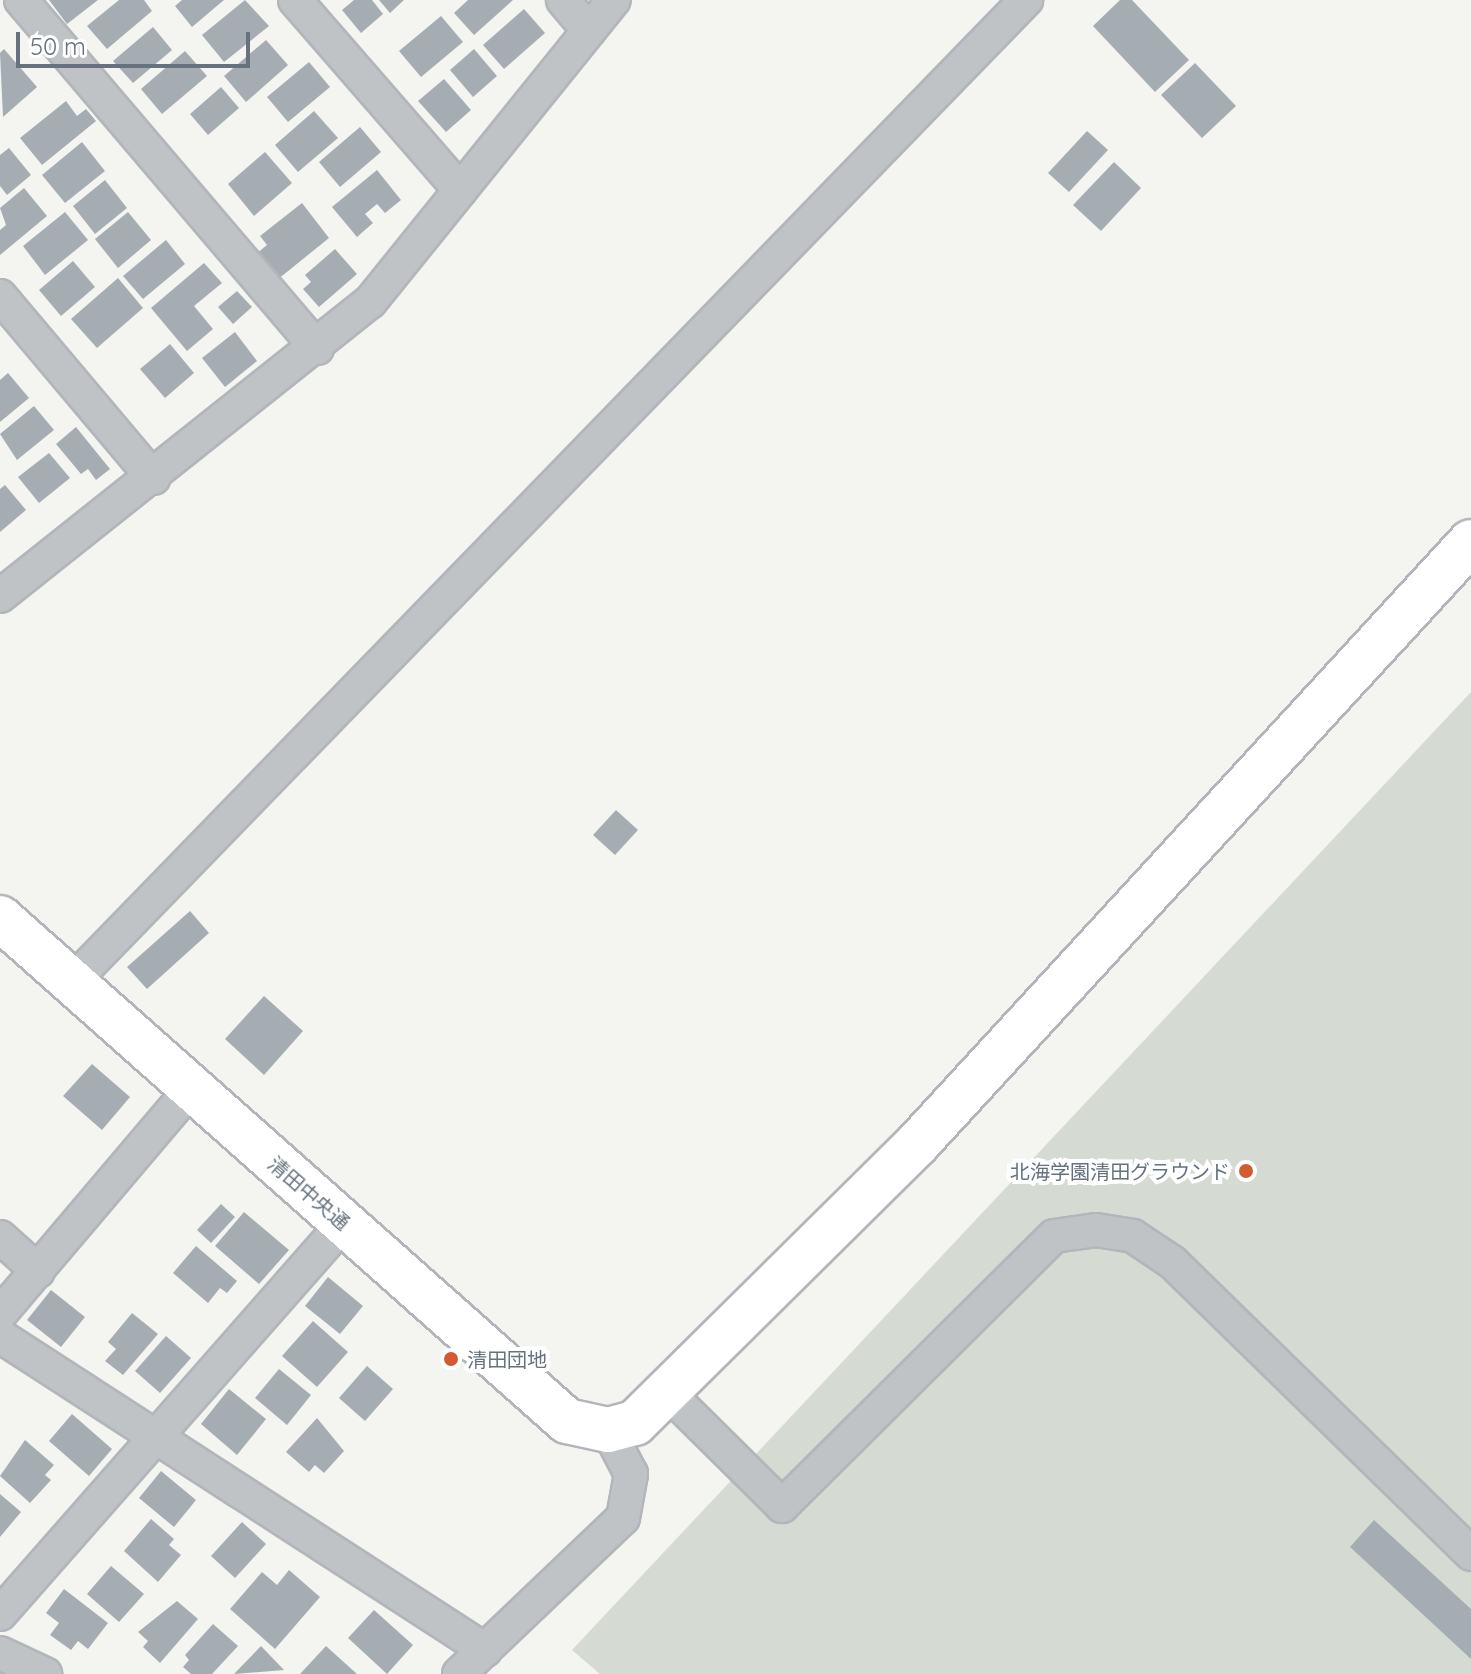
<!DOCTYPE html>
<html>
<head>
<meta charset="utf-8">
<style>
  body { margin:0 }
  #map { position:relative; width:1471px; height:1674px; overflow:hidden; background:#f4f4f1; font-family:Quicksand,"Noto Sans JP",sans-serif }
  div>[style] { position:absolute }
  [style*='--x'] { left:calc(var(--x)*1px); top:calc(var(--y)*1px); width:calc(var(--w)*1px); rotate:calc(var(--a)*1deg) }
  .green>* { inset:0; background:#d5dbd2 }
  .building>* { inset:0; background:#a6adb2 }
  .roads { filter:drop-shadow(2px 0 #b2b6ba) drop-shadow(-2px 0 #b2b6ba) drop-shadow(0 2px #b2b6ba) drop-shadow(0 -2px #b2b6ba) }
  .street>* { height:32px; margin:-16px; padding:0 16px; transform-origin:16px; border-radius:16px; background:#c0c3c6 }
  .secondary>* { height:44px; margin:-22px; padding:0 22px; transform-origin:22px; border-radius:22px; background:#fff }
  .dots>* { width:22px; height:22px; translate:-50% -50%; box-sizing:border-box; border:4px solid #fff; border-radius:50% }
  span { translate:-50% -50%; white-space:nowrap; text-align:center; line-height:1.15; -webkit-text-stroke:8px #fff; paint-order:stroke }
  .poi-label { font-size:20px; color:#66737f }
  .right { translate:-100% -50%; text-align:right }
  .left { translate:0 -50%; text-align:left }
  .street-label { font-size:20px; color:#66737f }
  .scale { position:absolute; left:16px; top:32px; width:234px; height:36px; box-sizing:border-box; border:4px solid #66737f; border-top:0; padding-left:10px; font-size:24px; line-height:28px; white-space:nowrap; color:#66737f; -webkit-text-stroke:6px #fff; paint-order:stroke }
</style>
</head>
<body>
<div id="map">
  <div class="green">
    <div style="clip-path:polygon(1471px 692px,1471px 1674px,600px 1674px,572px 1650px)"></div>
  </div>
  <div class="building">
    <div style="clip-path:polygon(49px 0,98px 0,67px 24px)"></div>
    <div style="clip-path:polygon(119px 0,144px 0,152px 11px,107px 49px,87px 26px)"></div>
    <div style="clip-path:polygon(182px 0,224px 0,192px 27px,175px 6px)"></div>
    <div style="clip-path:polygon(245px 0,269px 26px,224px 62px,202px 35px)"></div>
    <div style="clip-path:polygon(354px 0,372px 0,383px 14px,361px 33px,342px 10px)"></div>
    <div style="clip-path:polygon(379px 0,404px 0,390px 13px)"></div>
    <div style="clip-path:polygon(468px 0,513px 0,474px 35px,454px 13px)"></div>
    <div style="clip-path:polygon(1120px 0,1132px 0,1189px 60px,1155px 92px,1093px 26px)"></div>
    <div style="clip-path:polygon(524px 9px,545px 33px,504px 69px,483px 45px)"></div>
    <div style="clip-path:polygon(441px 16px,463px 42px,421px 77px,399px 51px)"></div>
    <div style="clip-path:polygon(153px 27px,172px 50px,133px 83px,113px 61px)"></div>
    <div style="clip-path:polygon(266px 40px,288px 65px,246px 102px,224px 76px)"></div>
    <div style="clip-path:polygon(4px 49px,37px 87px,3px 117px,0 53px)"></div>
    <div style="clip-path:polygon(474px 49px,497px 76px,473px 97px,450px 70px)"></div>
    <div style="clip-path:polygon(185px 51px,207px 76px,162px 114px,141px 89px)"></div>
    <div style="clip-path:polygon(309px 62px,330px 87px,288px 122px,267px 97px)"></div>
    <div style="clip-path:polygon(1195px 63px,1236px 106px,1202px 138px,1161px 95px)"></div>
    <div style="clip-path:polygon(444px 79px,471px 110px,446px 132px,418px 101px)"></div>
    <div style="clip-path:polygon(221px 87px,239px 108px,208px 135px,190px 114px)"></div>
    <div style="clip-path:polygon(66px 101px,77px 116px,86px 109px,96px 121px,42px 165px,20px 138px)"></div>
    <div style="clip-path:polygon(314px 111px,338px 138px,298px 172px,275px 145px)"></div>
    <div style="clip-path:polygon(360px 127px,381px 152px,340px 187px,319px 162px)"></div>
    <div style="clip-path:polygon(1087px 131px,1108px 150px,1069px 192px,1048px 173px)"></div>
    <div style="clip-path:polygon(82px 142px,105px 171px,65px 203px,42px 175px)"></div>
    <div style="clip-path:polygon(9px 148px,31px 175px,7px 195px,0 186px,0 155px)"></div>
    <div style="clip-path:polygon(265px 152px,292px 183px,254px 216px,228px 184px)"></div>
    <div style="clip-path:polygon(1114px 162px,1141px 188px,1101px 231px,1073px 205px)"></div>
    <div style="clip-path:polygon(377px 170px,401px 200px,385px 213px,377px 204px,365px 214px,373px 223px,357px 237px,332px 207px)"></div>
    <div style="clip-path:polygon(105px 180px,127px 208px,95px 234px,73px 206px)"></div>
    <div style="clip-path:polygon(24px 188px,47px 216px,0 255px,0 230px,6px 225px,0 208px)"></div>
    <div style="clip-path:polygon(302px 203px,329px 238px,277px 280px,256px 254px,267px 245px,260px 236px)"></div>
    <div style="clip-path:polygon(65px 212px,88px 240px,45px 275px,23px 246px)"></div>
    <div style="clip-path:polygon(128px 212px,151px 240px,118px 268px,95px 239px)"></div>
    <div style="clip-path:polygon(166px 240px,185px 264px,143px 299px,123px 276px)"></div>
    <div style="clip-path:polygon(335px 249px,357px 274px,319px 307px,303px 289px,311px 282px,305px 275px)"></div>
    <div style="clip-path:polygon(73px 261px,95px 287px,61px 316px,39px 290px)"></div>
    <div style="clip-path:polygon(204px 263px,222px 283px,194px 306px,213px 329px,187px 351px,151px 308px)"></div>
    <div style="clip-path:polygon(118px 278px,143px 308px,97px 348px,71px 319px)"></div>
    <div style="clip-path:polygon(237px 291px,252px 307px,233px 324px,218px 307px)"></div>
    <div style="clip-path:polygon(235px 332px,257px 361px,225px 387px,202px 358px)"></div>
    <div style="clip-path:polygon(170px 344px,194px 373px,165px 398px,140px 369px)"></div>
    <div style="clip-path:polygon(8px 373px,29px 398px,0 422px,0 380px)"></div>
    <div style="clip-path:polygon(34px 406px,54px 430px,17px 460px,0 434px)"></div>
    <div style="clip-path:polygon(76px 427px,110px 469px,96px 480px,88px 469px,81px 474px,56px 444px)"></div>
    <div style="clip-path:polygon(49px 453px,70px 478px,39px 503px,18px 477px)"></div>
    <div style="clip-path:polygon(5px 485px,26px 510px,0 532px,0 489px)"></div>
    <div style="clip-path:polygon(616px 810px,638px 830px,615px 855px,593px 835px)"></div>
    <div style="clip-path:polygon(190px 911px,209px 933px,147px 989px,127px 967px)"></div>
    <div style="clip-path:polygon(264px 996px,303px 1031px,264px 1075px,225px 1039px)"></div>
    <div style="clip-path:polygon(92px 1064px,130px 1097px,102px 1130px,63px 1096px)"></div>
    <div style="clip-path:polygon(221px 1204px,235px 1217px,211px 1243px,197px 1230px)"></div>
    <div style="clip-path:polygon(244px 1212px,289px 1250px,259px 1284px,215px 1246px)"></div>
    <div style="clip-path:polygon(196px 1246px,237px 1281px,227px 1293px,220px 1288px,208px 1303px,173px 1273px)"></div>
    <div style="clip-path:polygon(328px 1277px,363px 1306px,340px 1334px,305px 1306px)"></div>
    <div style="clip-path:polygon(51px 1290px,85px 1317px,61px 1347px,27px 1320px)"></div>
    <div style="clip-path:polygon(132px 1313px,158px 1334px,123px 1375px,105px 1361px,116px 1349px,108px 1342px)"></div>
    <div style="clip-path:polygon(313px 1321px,348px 1352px,317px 1387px,282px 1356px)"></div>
    <div style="clip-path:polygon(166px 1336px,191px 1358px,160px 1393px,135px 1371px)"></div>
    <div style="clip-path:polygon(367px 1366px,393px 1389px,365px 1421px,339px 1398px)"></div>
    <div style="clip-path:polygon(279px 1369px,311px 1395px,287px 1425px,255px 1398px)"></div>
    <div style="clip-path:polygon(229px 1389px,266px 1419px,237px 1455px,201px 1424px)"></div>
    <div style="clip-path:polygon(72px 1414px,112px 1449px,89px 1476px,49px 1441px)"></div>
    <div style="clip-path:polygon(317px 1418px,344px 1451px,324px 1473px,315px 1465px,309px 1472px,286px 1452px)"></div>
    <div style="clip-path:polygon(25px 1440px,54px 1465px,45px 1475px,51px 1480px,30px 1503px,0 1476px)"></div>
    <div style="clip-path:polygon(161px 1471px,196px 1500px,174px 1527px,139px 1498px)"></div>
    <div style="clip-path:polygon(0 1494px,21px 1512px,0 1537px)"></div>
    <div style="clip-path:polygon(151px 1519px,174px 1539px,169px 1545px,181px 1555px,158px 1582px,124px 1551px)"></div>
    <div style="clip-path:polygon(1374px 1520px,1471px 1609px,1471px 1659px,1350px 1547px)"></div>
    <div style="clip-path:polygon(242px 1522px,266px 1544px,235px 1578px,211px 1556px)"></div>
    <div style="clip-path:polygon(111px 1566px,144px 1594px,119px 1622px,87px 1594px)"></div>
    <div style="clip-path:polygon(289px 1570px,320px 1597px,275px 1649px,230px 1609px,262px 1572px,277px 1585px)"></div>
    <div style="clip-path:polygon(64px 1589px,108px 1623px,88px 1649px,78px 1641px,71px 1650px,50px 1635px,59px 1623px,46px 1613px)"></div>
    <div style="clip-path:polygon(177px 1601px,198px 1619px,160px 1663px,143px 1647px,148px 1641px,138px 1632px)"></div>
    <div style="clip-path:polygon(374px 1610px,413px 1645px,387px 1674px,348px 1638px)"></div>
    <div style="clip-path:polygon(213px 1624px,238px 1646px,212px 1674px,191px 1674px,183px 1667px,189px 1660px,185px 1655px)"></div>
    <div style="clip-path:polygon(261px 1646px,284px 1670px,234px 1674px)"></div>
    <div style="clip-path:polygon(326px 1646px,357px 1674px,300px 1674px)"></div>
  </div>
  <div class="roads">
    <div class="street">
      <div style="--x:21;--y:0;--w:457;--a:49.6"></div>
      <div style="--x:295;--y:0;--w:252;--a:49"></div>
      <div style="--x:563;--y:0;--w:40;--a:50"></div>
      <div style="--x:0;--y:296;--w:238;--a:49.9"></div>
      <div style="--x:0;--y:596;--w:473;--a:-38.5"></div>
      <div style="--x:370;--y:302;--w:388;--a:-51.1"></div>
      <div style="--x:71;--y:983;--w:1371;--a:-45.83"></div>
      <div style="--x:0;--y:1237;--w:51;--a:41.8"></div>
      <div style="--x:0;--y:1314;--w:295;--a:-49.7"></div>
      <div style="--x:0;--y:1336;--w:578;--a:32.92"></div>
      <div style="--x:667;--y:1392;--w:162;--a:44.7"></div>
      <div style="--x:782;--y:1506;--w:383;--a:-44.8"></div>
      <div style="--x:1054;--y:1236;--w:42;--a:-8.1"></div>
      <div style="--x:1096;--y:1230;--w:37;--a:9"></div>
      <div style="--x:1133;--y:1236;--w:47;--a:33.7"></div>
      <div style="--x:1172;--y:1262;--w:418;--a:44.3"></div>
      <div style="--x:0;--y:1614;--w:521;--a:-48.66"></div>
      <div style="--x:0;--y:1653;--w:50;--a:25"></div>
      <div style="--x:459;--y:1674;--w:226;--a:-43.6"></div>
      <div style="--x:623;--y:1518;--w:45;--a:-79.7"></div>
      <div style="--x:631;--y:1474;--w:50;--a:-117.6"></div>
    </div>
    <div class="secondary">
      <div style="--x:0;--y:918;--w:758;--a:41.58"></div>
      <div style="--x:567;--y:1421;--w:42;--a:12.4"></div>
      <div style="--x:608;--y:1430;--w:28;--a:-15"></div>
      <div style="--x:635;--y:1423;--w:397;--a:-44.7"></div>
      <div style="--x:917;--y:1144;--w:818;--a:-47.38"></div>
    </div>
  </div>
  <div class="dots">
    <div style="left:1246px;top:1171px;background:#d25b33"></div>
    <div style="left:451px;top:1359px;background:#d25b33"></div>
  </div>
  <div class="poi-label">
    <span class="right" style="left:1230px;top:1171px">北海学園清田グラウンド</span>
    <span class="left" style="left:467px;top:1359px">清田団地</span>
  </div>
  <div class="street-label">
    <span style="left:309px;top:1193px;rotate:41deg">清田中央通</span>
  </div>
  <div class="scale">50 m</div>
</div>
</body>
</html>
